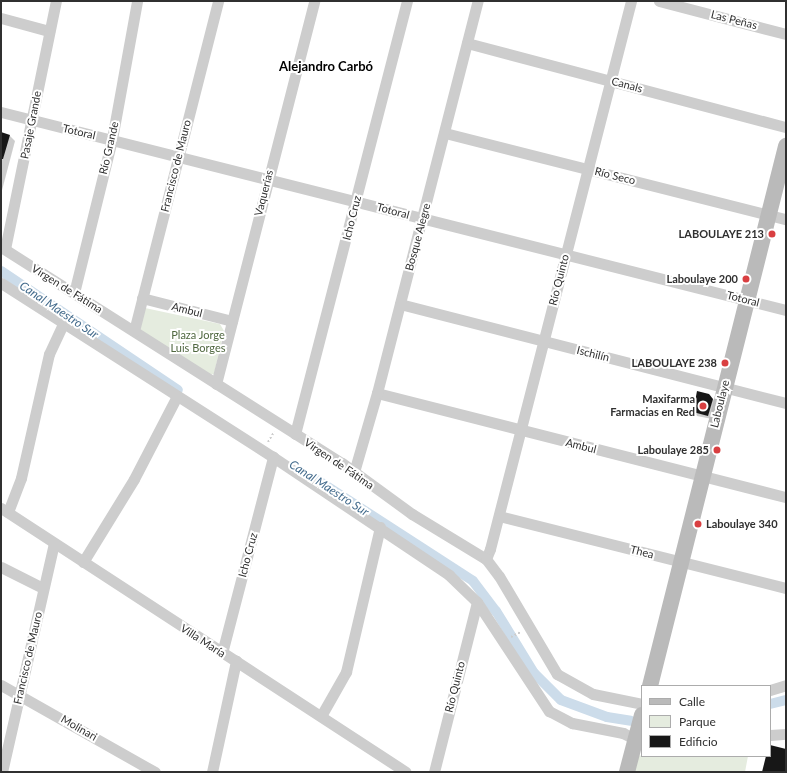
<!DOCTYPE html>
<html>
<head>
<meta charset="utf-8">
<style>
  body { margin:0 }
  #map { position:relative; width:787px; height:773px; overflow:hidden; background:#fff; font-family:Lato,sans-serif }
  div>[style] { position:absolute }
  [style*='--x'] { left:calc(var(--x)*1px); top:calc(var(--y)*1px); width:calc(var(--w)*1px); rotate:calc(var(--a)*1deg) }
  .green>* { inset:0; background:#e5ecdf }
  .shadow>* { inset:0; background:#0003 }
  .canal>* { height:10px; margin:-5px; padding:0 5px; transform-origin:5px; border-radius:5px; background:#ccdcea }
  .building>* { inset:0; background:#171717 }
  .path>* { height:2px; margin-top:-1px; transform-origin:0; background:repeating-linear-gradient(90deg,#cdcdcd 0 2px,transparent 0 4px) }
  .minor>* { height:11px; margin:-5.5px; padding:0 5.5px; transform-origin:5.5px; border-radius:5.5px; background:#cdcdcd }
  .secondary>* { height:16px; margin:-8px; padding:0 8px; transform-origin:8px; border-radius:8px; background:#bababa }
  .dots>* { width:11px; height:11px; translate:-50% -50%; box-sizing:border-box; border:2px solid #fff; border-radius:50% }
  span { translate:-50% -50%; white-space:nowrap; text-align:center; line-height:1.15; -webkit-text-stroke:4px #fff; paint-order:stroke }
  .street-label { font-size:11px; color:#303030 }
  .poi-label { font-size:11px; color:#303030; font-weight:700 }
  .right { translate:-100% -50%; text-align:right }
  .left { translate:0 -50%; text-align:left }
  .park-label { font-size:11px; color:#506840 }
  .water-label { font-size:12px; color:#436b8c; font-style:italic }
  .quarter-label { font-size:13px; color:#000; font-weight:700 }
  .frame { position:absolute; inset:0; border:2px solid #303030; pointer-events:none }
  .legend { position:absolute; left:641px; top:685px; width:130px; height:72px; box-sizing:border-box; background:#fff; border:1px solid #acacac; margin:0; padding:5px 7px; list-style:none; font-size:12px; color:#303030 }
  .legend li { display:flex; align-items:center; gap:8px; height:20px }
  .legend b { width:20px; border:1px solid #acacac }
</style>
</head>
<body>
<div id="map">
  <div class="green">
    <div style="clip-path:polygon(145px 308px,220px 324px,224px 331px,214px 374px,209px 375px,142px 332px,140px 328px)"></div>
    <div style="clip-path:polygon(638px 755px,642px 756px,748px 756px,745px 772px,634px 772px)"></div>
  </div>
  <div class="shadow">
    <div style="clip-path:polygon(1px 133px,10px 136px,15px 141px,1px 194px)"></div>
    <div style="clip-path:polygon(713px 399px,716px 403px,712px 419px,697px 416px,694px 412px)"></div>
  </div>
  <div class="canal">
    <div style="--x:1;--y:271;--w:213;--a:33.9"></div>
    <div style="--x:314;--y:478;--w:189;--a:32.9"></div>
    <div style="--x:473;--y:581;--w:38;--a:53"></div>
    <div style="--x:496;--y:611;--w:73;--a:58.5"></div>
    <div style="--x:534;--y:673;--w:38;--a:45"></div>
    <div style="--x:561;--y:700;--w:49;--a:20.3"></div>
    <div style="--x:607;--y:717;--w:24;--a:9"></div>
    <div style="--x:770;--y:704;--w:16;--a:-14"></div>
  </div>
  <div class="building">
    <div style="clip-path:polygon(1px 132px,10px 135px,3px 159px,1px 159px)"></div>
    <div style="clip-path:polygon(697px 391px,709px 394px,713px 399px,708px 416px,693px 412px)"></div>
    <div style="clip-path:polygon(770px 745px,786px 749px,786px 772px,762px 772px,766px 756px,770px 756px)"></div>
  </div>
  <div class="path">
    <div style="--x:268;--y:442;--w:12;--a:-59"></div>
    <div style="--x:511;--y:637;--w:11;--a:-27"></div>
  </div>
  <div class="minor">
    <div style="--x:659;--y:1;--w:131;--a:14.6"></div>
    <div style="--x:1;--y:18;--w:50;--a:15.2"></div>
    <div style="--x:467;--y:43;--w:330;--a:14.8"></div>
    <div style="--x:1;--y:112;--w:810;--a:14.16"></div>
    <div style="--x:445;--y:133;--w:352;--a:14.2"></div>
    <div style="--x:1;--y:247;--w:404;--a:32.4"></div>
    <div style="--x:342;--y:463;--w:87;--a:36.1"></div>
    <div style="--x:412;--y:514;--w:87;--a:31.3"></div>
    <div style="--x:486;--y:559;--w:21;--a:53"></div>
    <div style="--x:499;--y:576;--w:114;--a:59.4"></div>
    <div style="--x:557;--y:674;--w:41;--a:29.1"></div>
    <div style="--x:593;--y:694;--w:50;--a:11.5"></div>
    <div style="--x:5;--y:249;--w:253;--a:-78.4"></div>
    <div style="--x:1;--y:283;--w:323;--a:32.6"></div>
    <div style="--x:273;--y:457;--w:212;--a:33.8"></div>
    <div style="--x:449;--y:575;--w:39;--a:44"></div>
    <div style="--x:477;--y:602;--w:131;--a:56.6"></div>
    <div style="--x:549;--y:711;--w:26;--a:28"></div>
    <div style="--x:572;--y:723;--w:52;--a:11.1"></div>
    <div style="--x:623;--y:733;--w:20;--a:27"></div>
    <div style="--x:74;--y:293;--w:159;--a:-76.1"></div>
    <div style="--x:112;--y:139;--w:140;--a:-79.7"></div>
    <div style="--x:142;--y:298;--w:93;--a:14.3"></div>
    <div style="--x:400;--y:304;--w:398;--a:14.4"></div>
    <div style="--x:134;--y:331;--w:341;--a:-75.7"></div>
    <div style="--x:216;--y:384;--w:395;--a:-75.6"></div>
    <div style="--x:377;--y:393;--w:422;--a:14.3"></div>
    <div style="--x:295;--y:434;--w:447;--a:-75.5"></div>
    <div style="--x:354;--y:472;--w:82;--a:-73.8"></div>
    <div style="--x:377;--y:393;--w:405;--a:-75.6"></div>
    <div style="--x:1;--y:508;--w:483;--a:33.1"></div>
    <div style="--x:8;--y:512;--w:36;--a:-69"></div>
    <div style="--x:21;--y:478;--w:127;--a:-77.3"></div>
    <div style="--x:49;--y:354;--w:33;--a:-65"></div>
    <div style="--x:499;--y:516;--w:296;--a:14.1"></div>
    <div style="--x:486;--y:559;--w:11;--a:-68"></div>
    <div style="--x:490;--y:549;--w:566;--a:-75.57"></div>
    <div style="--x:83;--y:562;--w:97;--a:-58.4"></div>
    <div style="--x:134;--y:479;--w:93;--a:-62.6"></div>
    <div style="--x:1;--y:567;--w:47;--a:26.6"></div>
    <div style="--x:222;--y:653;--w:203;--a:-75.4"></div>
    <div style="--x:1;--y:685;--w:177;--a:29.5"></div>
    <div style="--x:770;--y:690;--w:17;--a:-17"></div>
    <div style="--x:321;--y:716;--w:51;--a:-60.4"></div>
    <div style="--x:346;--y:672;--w:149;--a:-76.8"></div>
    <div style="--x:770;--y:735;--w:16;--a:-4"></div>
    <div style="--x:2;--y:772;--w:234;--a:-77.2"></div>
    <div style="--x:212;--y:772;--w:114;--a:-77.8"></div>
    <div style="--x:434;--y:772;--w:175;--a:-75.8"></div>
  </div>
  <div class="secondary">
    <div style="--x:650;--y:686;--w:557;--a:-75.86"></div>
    <div style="--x:627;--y:772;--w:59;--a:-75.3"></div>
  </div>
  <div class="dots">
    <div style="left:772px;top:234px;background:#d93f41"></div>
    <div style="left:746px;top:279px;background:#d93f41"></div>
    <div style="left:725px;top:363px;background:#d93f41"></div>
    <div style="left:703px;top:406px;background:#d93f41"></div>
    <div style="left:717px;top:450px;background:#d93f41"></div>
    <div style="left:698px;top:524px;background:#d93f41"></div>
  </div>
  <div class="street-label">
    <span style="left:734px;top:20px;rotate:14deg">Las Peñas</span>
    <span style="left:627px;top:85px;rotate:15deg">Canals</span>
    <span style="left:31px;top:125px;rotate:-79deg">Pasaje Grande</span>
    <span style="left:79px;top:132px;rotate:13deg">Totoral</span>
    <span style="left:109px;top:148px;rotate:-77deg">Río Grande</span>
    <span style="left:176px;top:166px;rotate:-76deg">Francisco de Mauro</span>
    <span style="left:615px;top:176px;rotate:14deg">Río Seco</span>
    <span style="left:264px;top:193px;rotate:-76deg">Vaquerías</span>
    <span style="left:393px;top:211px;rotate:15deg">Totoral</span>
    <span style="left:352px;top:218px;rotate:-76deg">Icho Cruz</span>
    <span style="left:418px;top:237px;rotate:-75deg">Bosque Alegre</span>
    <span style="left:559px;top:280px;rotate:-76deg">Río Quinto</span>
    <span style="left:67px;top:289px;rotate:32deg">Virgen de Fátima</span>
    <span style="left:743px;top:299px;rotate:14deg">Totoral</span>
    <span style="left:187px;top:310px;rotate:14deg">Ambul</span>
    <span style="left:593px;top:354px;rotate:14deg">Ischilín</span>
    <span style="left:720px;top:404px;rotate:-76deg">Laboulaye</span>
    <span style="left:581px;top:446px;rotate:14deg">Ambul</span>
    <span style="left:339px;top:464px;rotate:34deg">Virgen de Fátima</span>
    <span style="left:642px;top:552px;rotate:14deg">Thea</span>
    <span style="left:248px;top:555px;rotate:-75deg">Icho Cruz</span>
    <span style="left:203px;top:641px;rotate:33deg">Villa María</span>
    <span style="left:28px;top:658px;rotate:-77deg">Francisco de Mauro</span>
    <span style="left:455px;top:687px;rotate:-76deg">Río Quinto</span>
    <span style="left:79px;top:728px;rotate:30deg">Molinari</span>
  </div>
  <div class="poi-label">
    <span class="right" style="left:764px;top:234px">LABOULAYE 213</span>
    <span class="right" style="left:738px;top:279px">Laboulaye 200</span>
    <span class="right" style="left:717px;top:363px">LABOULAYE 238</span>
    <span class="right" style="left:695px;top:406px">Maxifarma<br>Farmacias en Red</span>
    <span class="right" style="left:709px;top:450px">Laboulaye 285</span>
    <span class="left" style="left:706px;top:524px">Laboulaye 340</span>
  </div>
  <div class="park-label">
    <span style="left:198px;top:342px">Plaza Jorge<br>Luis Borges</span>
  </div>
  <div class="water-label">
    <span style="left:59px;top:310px;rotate:34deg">Canal Maestro Sur</span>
    <span style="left:329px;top:488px;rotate:33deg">Canal Maestro Sur</span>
  </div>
  <div class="quarter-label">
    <span style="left:326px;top:66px">Alejandro Carbó</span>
  </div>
  <div class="frame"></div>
  <ul class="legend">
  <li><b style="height:5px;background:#bababa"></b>Calle</li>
  <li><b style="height:11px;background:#e5ecdf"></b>Parque</li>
  <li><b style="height:11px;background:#171717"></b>Edificio</li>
  </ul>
</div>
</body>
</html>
